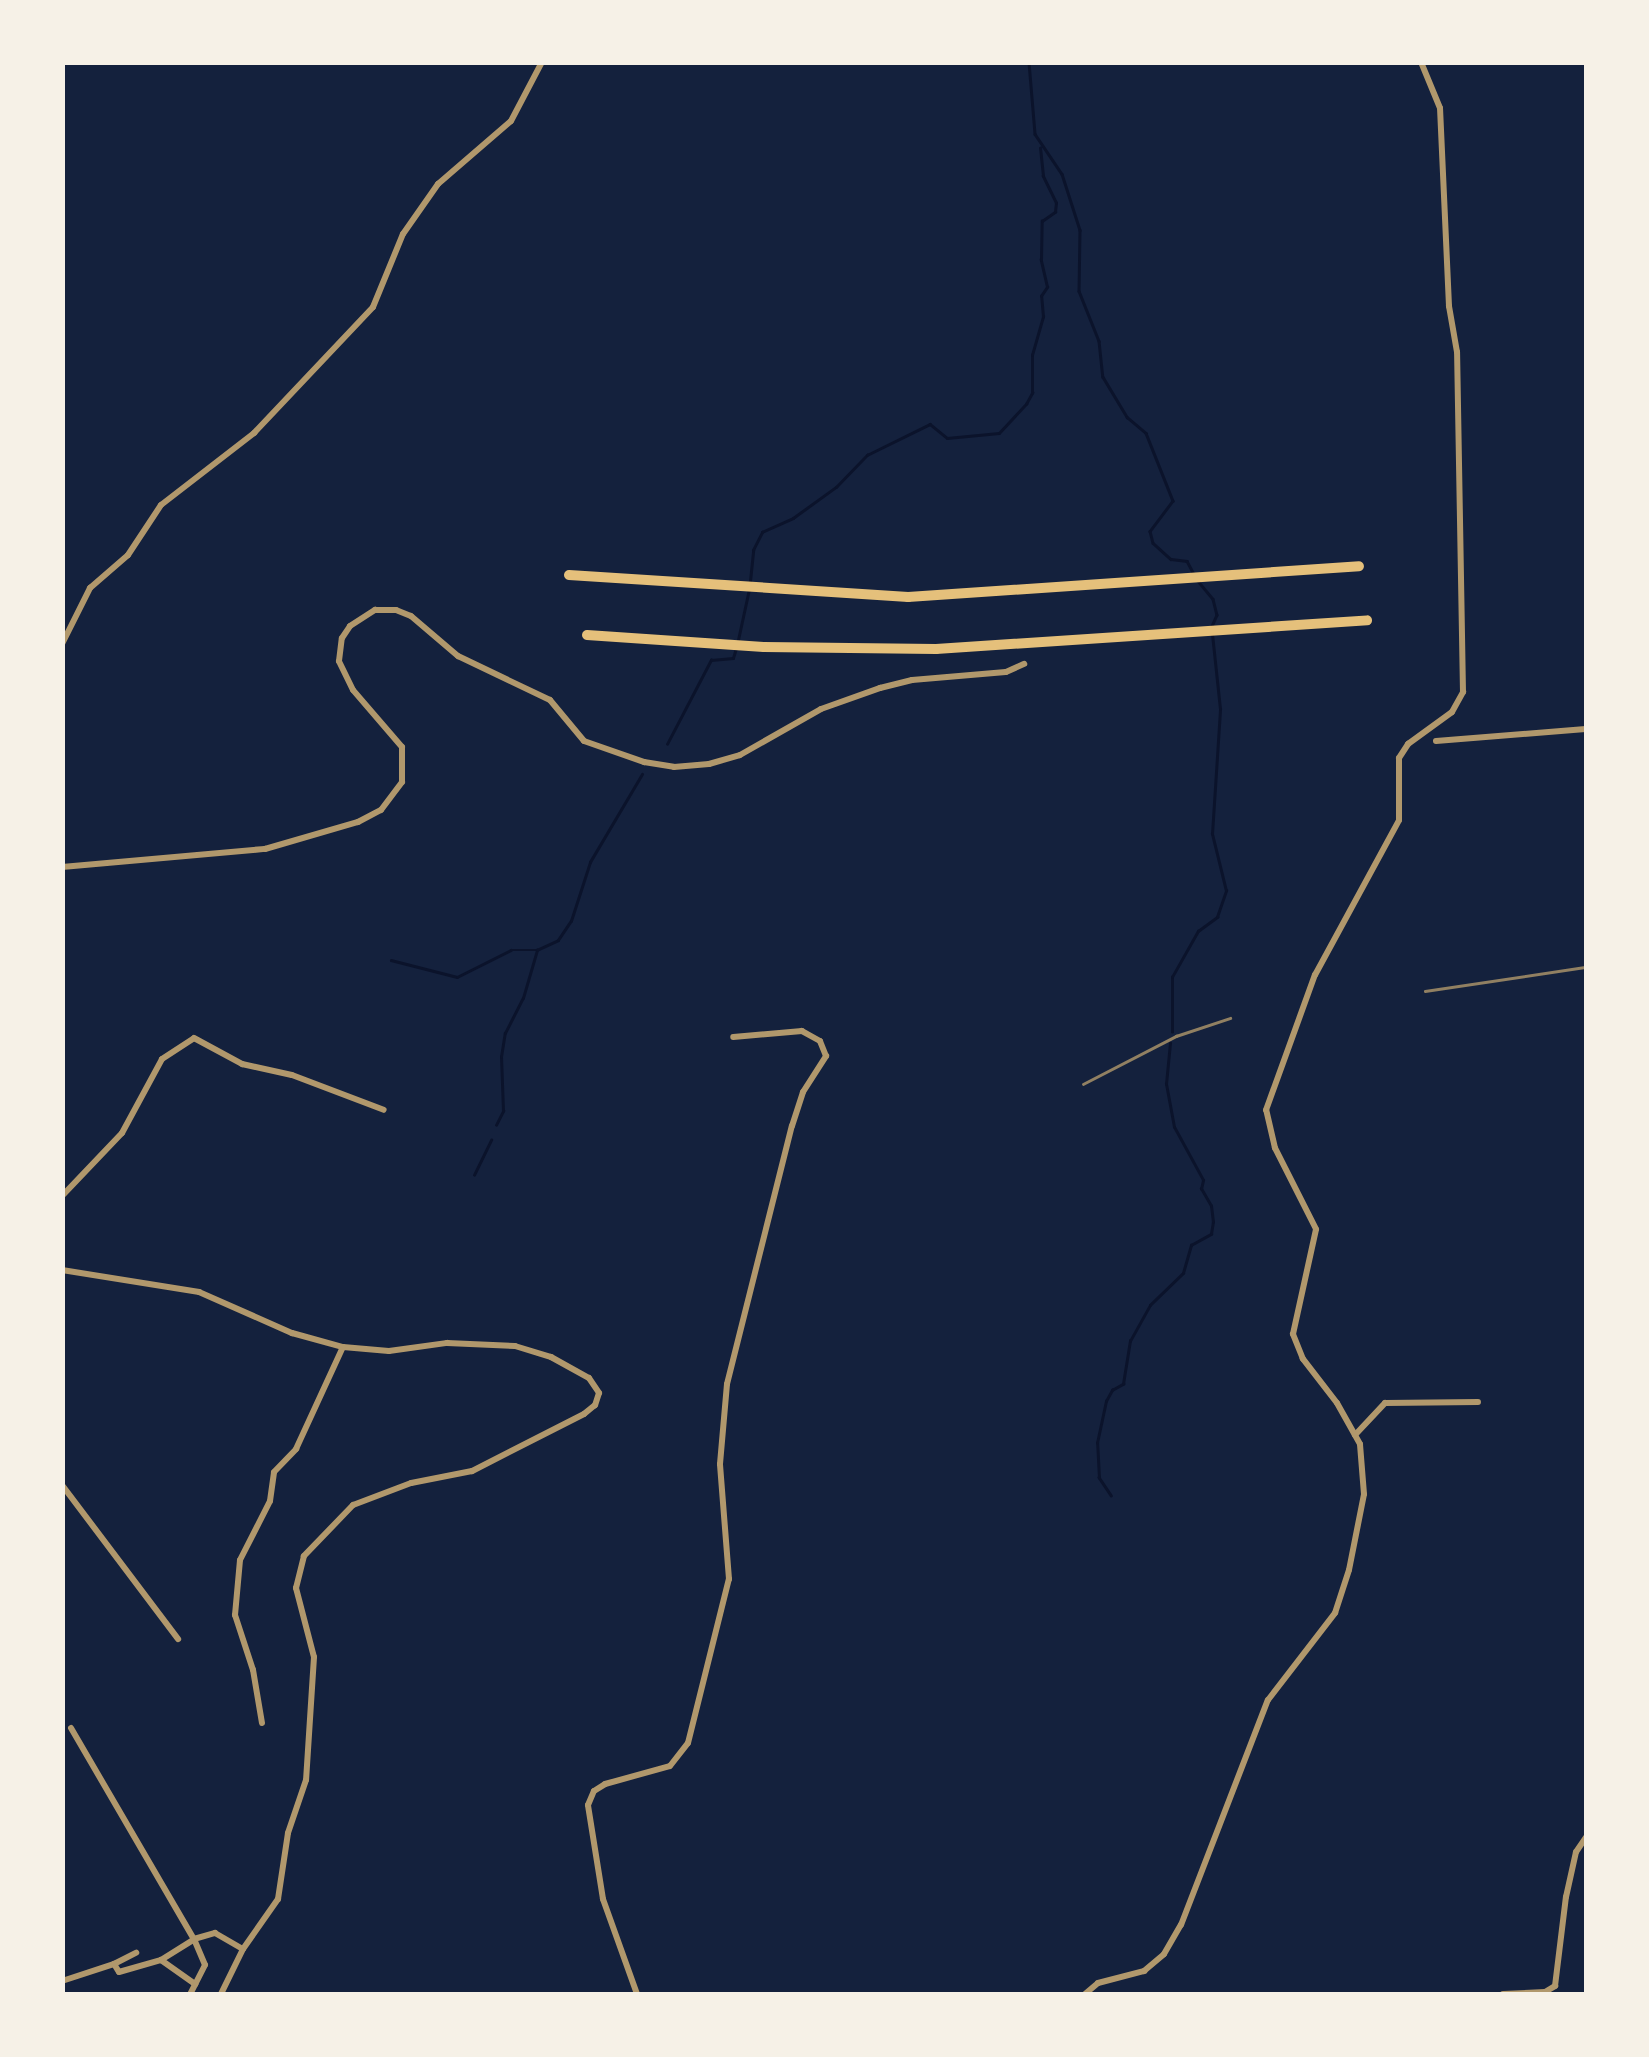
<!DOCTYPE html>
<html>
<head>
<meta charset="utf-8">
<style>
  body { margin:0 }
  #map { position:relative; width:1649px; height:2057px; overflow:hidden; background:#14213d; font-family:Mulish,sans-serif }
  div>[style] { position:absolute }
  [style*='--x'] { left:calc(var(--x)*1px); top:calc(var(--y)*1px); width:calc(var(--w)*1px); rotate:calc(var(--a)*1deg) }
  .stream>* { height:2.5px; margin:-1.25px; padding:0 1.25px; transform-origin:1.25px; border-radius:1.25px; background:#0b132b }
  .minor>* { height:6px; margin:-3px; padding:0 3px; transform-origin:3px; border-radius:3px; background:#b1986c }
  .trunk>* { height:10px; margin:-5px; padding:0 5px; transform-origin:5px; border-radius:5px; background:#e5c07b }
  .rail>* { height:2.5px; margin:-1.25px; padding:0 1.25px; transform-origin:1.25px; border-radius:1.25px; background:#918062 }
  span { translate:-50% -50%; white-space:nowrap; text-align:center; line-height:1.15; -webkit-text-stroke:9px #f6f1e7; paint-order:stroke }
  .frame { position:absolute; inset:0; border:65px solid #f6f1e7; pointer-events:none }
</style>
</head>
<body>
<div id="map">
  <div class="stream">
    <div style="--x:1029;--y:62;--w:72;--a:85.2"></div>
    <div style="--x:1035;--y:134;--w:48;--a:56"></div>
    <div style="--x:1062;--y:174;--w:59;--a:72.2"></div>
    <div style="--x:1080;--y:230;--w:61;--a:90.9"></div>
    <div style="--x:1079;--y:291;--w:54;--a:68.2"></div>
    <div style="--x:1099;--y:341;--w:36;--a:84"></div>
    <div style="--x:1103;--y:377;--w:47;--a:59"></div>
    <div style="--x:1127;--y:417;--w:25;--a:40"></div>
    <div style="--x:1146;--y:433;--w:73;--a:68.3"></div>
    <div style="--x:1173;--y:501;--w:38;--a:127"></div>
    <div style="--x:1150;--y:531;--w:12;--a:76"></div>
    <div style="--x:1153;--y:543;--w:24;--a:42"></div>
    <div style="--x:1171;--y:559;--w:16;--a:7"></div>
    <div style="--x:1187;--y:561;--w:15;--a:62"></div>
    <div style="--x:750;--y:581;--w:31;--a:-84"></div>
    <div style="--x:753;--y:550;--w:20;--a:-63"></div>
    <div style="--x:762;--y:532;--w:34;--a:-24"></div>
    <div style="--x:793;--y:518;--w:53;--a:-35.8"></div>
    <div style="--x:836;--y:487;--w:45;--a:-45.9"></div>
    <div style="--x:867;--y:455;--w:70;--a:-26.2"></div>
    <div style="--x:930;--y:424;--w:22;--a:39"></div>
    <div style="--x:947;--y:438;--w:52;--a:-5.5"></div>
    <div style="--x:999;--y:433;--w:40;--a:-47"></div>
    <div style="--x:1026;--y:404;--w:13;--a:-61"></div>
    <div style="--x:1032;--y:393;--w:38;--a:-90"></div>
    <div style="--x:1032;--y:355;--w:40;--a:-74"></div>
    <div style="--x:1043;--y:317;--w:21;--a:-95"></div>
    <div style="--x:1041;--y:296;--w:11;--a:-56"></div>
    <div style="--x:1047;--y:287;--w:28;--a:-103"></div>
    <div style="--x:1041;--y:260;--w:39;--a:-89"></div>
    <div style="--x:1042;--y:221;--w:16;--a:-35"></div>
    <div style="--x:1055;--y:212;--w:9;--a:-84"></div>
    <div style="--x:1056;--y:203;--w:30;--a:-116"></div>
    <div style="--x:1043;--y:176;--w:28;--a:-96"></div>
    <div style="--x:1198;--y:581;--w:23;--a:50"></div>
    <div style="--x:1213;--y:599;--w:16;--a:76"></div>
    <div style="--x:1217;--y:615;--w:12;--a:114"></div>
    <div style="--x:738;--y:640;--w:52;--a:-77.8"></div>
    <div style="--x:667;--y:744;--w:95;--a:-62.4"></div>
    <div style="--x:711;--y:660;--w:22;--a:-5"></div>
    <div style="--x:733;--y:658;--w:10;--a:-73"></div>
    <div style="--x:391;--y:960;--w:68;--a:14.4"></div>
    <div style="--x:457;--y:977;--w:60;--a:-26.6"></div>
    <div style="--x:511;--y:950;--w:25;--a:0"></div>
    <div style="--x:1172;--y:1032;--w:55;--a:-90"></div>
    <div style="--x:1172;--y:977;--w:53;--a:-60.5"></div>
    <div style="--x:1198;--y:931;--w:24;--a:-36"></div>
    <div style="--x:1217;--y:917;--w:28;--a:-71"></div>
    <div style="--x:1226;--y:891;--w:59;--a:-103.8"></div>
    <div style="--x:1212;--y:834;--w:125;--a:-86.3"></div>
    <div style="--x:1220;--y:709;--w:75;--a:-96.1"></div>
    <div style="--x:496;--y:1125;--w:16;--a:-63"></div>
    <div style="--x:503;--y:1111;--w:54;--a:-92.1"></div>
    <div style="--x:501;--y:1057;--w:24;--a:-81"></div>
    <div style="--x:505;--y:1033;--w:39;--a:-63"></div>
    <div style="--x:523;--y:998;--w:50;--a:-73.7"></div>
    <div style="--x:537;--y:950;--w:23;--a:-25"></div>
    <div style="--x:558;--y:940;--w:23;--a:-56"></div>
    <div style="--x:571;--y:921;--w:62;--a:-72.1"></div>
    <div style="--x:590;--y:862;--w:102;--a:-59.4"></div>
    <div style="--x:474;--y:1175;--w:39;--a:-64"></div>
    <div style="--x:1111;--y:1496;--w:22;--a:-124"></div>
    <div style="--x:1099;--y:1478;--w:35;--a:-93"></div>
    <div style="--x:1097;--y:1443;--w:43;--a:-77.9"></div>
    <div style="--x:1106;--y:1401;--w:13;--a:-61"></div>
    <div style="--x:1112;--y:1390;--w:13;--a:-29"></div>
    <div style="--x:1123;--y:1384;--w:44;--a:-80.8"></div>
    <div style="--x:1130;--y:1341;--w:41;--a:-60.9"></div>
    <div style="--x:1150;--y:1305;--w:46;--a:-44.1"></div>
    <div style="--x:1183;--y:1273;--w:29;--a:-74"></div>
    <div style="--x:1191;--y:1245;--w:23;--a:-29"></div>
    <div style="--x:1211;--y:1234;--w:12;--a:-81"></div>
    <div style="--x:1213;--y:1222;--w:16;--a:-97"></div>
    <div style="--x:1211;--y:1206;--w:20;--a:-120"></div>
    <div style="--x:1201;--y:1189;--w:9;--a:-77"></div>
    <div style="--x:1203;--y:1180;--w:60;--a:-118.7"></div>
    <div style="--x:1174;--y:1127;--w:44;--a:-100.5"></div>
    <div style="--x:1166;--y:1084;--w:41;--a:-84.4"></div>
  </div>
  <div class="minor">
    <div style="--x:62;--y:644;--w:63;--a:-63.4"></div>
    <div style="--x:90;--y:588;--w:50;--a:-41"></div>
    <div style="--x:128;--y:555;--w:60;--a:-56.6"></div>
    <div style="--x:161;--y:505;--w:118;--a:-37.7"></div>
    <div style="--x:254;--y:433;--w:173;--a:-46.6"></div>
    <div style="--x:373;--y:307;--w:79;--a:-67.7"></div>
    <div style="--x:403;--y:234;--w:61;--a:-55"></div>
    <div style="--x:438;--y:184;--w:96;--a:-40.8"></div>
    <div style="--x:511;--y:121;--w:67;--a:-62.3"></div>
    <div style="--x:1436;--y:741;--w:150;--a:-4.6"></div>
    <div style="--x:62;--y:867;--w:204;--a:-5.1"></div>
    <div style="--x:265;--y:849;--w:97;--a:-16.2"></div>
    <div style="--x:358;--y:822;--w:26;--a:-28"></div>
    <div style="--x:381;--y:810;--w:35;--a:-53"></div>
    <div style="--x:402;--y:782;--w:35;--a:-90"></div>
    <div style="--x:402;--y:747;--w:75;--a:-130.7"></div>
    <div style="--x:353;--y:690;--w:32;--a:-116"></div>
    <div style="--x:339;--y:661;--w:23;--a:-83"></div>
    <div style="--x:342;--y:638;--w:14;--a:-56"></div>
    <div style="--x:350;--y:626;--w:30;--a:-33"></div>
    <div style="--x:375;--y:610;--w:21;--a:0"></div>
    <div style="--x:396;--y:610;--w:16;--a:22"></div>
    <div style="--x:411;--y:616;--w:62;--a:40.4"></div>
    <div style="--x:458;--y:656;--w:102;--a:25.6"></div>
    <div style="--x:550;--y:700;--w:53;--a:50.3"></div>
    <div style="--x:584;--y:741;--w:64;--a:19.3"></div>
    <div style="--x:644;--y:762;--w:30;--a:9"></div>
    <div style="--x:674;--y:767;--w:35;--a:-5"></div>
    <div style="--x:709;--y:764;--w:32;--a:-16"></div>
    <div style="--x:740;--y:755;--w:93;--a:-29.6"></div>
    <div style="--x:821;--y:709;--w:63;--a:-19.6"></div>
    <div style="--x:880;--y:688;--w:33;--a:-14"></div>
    <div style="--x:912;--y:680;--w:94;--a:-4.9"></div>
    <div style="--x:1006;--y:672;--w:20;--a:-24"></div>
    <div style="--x:62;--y:1196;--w:87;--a:-46.4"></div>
    <div style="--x:122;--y:1133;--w:84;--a:-61.6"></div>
    <div style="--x:162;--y:1059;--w:38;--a:-33"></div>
    <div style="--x:194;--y:1038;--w:55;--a:28.4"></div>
    <div style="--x:242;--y:1064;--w:51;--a:12.4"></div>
    <div style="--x:292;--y:1075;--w:98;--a:20.8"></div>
    <div style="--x:62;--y:1270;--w:139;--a:9.1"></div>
    <div style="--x:199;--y:1292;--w:102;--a:23.8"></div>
    <div style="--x:292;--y:1333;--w:53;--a:15.4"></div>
    <div style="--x:343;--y:1347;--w:46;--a:5"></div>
    <div style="--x:389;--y:1351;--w:59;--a:-7.9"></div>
    <div style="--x:447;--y:1343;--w:68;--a:2.5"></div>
    <div style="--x:515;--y:1346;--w:38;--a:17"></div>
    <div style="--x:551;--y:1357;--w:43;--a:28.9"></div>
    <div style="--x:589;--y:1378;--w:18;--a:56"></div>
    <div style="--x:599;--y:1393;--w:13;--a:108"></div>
    <div style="--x:595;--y:1405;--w:14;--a:141"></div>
    <div style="--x:584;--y:1414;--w:126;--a:153"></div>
    <div style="--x:472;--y:1471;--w:62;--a:168.9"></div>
    <div style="--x:411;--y:1483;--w:62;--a:159.2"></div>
    <div style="--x:353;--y:1505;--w:71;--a:133.9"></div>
    <div style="--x:304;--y:1556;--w:33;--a:104"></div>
    <div style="--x:296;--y:1588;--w:71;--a:75.4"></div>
    <div style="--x:314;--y:1657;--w:123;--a:93.7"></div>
    <div style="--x:306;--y:1780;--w:56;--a:108.8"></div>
    <div style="--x:288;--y:1833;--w:67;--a:98.6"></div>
    <div style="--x:278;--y:1899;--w:61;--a:125"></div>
    <div style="--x:243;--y:1949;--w:50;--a:116.1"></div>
    <div style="--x:1355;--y:1435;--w:44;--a:-46.8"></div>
    <div style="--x:1385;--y:1403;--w:93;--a:-0.6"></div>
    <div style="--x:62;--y:1485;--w:193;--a:53"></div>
    <div style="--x:262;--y:1723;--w:54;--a:-99.6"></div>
    <div style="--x:253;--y:1670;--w:58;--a:-108.1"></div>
    <div style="--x:235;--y:1615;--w:55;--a:-84.8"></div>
    <div style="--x:240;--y:1560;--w:66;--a:-63"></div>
    <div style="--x:270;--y:1501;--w:29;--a:-82"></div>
    <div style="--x:274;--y:1472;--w:32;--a:-46"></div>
    <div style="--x:296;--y:1449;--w:112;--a:-65.3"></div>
    <div style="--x:71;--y:1728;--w:244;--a:59.8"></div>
    <div style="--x:194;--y:1939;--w:22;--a:-16"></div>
    <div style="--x:215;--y:1933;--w:32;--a:30"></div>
    <div style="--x:161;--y:1960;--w:39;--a:-32"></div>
    <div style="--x:194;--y:1939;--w:28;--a:67"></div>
    <div style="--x:205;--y:1965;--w:33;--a:117"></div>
    <div style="--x:114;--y:1964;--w:25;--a:-27"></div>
    <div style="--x:62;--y:1981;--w:55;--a:-18.1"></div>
    <div style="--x:114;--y:1964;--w:9;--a:58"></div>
    <div style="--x:119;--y:1972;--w:44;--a:-15.9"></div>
    <div style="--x:161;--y:1960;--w:42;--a:35.2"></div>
    <div style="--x:637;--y:1994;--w:101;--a:-109.7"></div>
    <div style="--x:603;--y:1899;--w:95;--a:-99.1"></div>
    <div style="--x:588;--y:1805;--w:15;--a:-67"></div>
    <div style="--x:594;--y:1791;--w:13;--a:-32"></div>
    <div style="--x:605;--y:1784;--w:67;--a:-15.5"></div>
    <div style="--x:670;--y:1766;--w:29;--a:-52"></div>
    <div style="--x:688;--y:1743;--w:169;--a:-76"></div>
    <div style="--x:729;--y:1579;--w:115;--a:-94.5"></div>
    <div style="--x:720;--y:1464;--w:80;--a:-85"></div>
    <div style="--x:727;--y:1384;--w:266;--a:-75.9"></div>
    <div style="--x:792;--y:1126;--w:36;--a:-72"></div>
    <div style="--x:803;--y:1092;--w:43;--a:-57.4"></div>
    <div style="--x:826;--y:1056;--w:16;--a:-112"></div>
    <div style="--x:820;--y:1041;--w:21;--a:-151"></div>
    <div style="--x:802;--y:1031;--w:69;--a:175"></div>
    <div style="--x:1085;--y:1994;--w:17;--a:-40"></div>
    <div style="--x:1098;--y:1983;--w:48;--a:-14.6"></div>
    <div style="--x:1144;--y:1971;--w:26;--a:-40"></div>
    <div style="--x:1164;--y:1954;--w:34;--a:-60"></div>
    <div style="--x:1181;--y:1925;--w:241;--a:-68.9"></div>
    <div style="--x:1268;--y:1700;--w:110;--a:-52.4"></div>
    <div style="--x:1335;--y:1613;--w:45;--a:-72"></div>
    <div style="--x:1349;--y:1570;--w:77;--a:-78.8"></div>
    <div style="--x:1364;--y:1494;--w:50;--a:-94.6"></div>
    <div style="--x:1360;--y:1444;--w:47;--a:-119.3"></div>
    <div style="--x:1337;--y:1403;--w:56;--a:-127.7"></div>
    <div style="--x:1303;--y:1359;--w:27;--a:-112"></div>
    <div style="--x:1293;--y:1334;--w:107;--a:-77.6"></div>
    <div style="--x:1316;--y:1229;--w:91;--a:-116.8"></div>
    <div style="--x:1275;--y:1148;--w:39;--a:-103"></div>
    <div style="--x:1266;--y:1110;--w:144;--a:-70.1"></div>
    <div style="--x:1315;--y:975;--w:176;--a:-61.5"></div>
    <div style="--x:1399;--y:820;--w:62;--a:-90"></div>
    <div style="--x:1399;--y:758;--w:17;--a:-57"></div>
    <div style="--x:1408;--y:744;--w:54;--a:-36"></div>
    <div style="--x:1452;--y:712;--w:23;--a:-61"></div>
    <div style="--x:1463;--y:692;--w:340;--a:-91"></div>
    <div style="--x:1457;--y:352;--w:47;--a:-99.9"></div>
    <div style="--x:1449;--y:306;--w:198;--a:-92.6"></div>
    <div style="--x:1440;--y:108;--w:50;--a:-112.4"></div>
    <div style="--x:1503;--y:1994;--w:42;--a:-2.7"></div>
    <div style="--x:1545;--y:1992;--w:12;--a:-31"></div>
    <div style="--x:1555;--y:1986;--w:90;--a:-83"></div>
    <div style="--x:1566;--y:1897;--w:46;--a:-77.5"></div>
    <div style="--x:1576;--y:1852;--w:18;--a:-56"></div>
  </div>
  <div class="trunk">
    <div style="--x:569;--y:575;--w:340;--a:3.7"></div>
    <div style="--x:908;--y:597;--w:452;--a:-3.9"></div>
    <div style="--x:587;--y:635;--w:177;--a:3.9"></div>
    <div style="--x:764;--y:647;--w:172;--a:0.7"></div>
    <div style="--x:936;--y:649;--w:432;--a:-3.8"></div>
  </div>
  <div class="rail">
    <div style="--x:1425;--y:991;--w:163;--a:-8.5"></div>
    <div style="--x:1083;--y:1084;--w:105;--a:-27.3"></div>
    <div style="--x:1176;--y:1036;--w:57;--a:-18.4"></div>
  </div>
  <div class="frame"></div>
</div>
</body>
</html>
